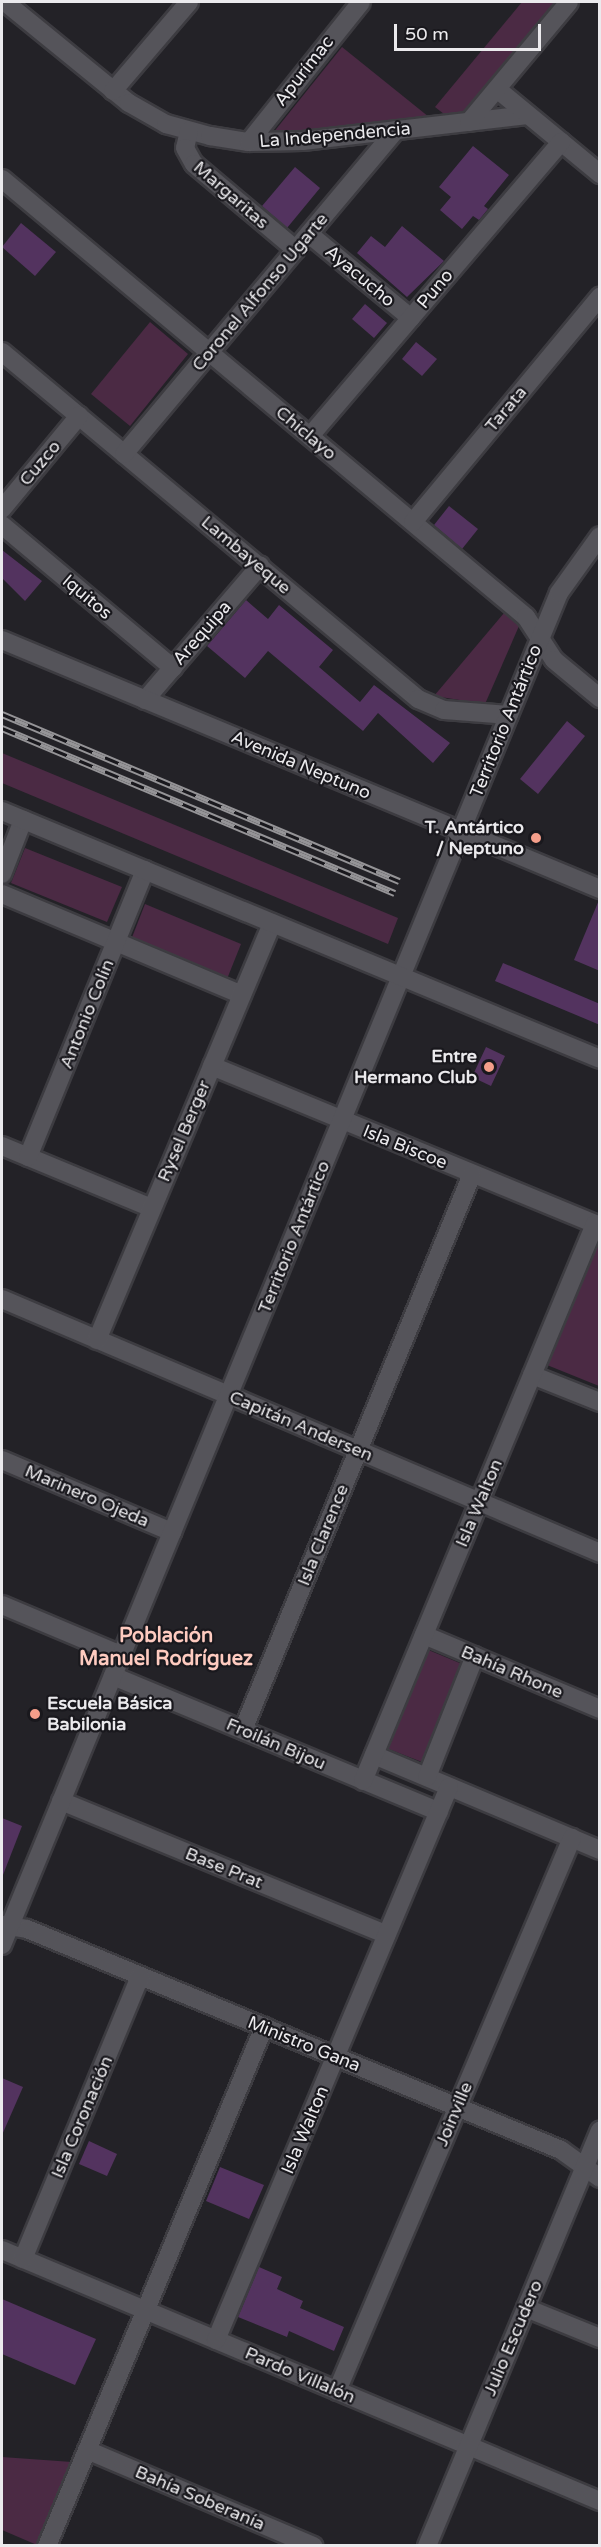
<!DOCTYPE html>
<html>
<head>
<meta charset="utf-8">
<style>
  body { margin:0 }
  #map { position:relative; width:601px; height:2547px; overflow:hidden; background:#232227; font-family:"Varela Round",sans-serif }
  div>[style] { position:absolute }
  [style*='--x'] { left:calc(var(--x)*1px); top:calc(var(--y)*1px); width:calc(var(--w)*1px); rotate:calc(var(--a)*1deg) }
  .green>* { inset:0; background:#4b2a44 }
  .building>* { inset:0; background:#53335f }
  .roads { filter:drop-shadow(2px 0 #3d3c41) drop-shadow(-2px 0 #3d3c41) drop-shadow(0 2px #3d3c41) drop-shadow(0 -2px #3d3c41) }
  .minor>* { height:18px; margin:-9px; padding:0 9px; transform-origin:9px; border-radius:9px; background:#55545a }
  .tertiary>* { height:18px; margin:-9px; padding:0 9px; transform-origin:9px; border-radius:9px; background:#55545a }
  .secondary>* { height:18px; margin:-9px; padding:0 9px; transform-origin:9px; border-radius:9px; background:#55545a }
  .rail>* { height:7px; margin-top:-3.5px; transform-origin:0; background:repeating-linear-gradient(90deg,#19181d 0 14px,#959497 0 28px); box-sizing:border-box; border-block:2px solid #959497 }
  .dots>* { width:16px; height:16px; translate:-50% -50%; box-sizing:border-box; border:3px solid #19181d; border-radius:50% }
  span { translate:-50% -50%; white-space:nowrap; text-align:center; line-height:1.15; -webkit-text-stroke:4.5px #19181d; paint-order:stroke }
  .street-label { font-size:18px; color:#ebeaed }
  .poi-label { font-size:18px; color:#ebeaed; font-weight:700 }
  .right { translate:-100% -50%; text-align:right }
  .left { translate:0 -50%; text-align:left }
  .neighbourhood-label { font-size:20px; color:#fecbc0; font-weight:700 }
  .frame { position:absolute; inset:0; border:3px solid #ebeaed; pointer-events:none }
  .scale { position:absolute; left:394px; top:24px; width:147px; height:27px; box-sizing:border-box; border:3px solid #ebeaed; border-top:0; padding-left:8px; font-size:18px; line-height:21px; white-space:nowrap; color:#ebeaed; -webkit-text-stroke:4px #19181d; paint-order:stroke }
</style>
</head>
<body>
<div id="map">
  <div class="green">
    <div style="clip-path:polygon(522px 2px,562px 2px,470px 111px,444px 114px,435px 107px)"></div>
    <div style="clip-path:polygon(342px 47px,429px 117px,273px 133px)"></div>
    <div style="clip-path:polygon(150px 322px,188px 354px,130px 426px,91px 394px)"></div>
    <div style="clip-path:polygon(504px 613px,519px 626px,485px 704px,434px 696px)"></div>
    <div style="clip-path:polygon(2px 753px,398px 918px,388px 944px,2px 783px)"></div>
    <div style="clip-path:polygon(25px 848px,122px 887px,107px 922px,11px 883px)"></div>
    <div style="clip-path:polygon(145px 904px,241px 944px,227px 979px,131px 940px)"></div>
    <div style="clip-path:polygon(599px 1236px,599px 1386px,547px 1365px)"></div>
    <div style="clip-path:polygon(426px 1649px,462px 1664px,422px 1762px,386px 1748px)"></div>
    <div style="clip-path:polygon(2px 2457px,72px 2462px,37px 2545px,2px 2530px)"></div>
  </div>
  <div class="building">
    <div style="clip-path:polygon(473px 146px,509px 175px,484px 206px,488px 209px,479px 220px,473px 216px,462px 229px,440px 210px,451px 197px,439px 187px)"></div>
    <div style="clip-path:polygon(295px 167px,320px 188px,287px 228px,262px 206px)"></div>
    <div style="clip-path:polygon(21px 223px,56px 252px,35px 276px,2px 247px)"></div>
    <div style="clip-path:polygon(402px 226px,444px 261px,407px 297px,357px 253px,371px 236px,385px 247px)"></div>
    <div style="clip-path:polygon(365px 304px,387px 323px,374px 338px,352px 319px)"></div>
    <div style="clip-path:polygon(416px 342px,437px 359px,422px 376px,402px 359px)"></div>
    <div style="clip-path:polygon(449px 506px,478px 529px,462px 549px,434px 525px)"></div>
    <div style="clip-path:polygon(2px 550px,42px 581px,25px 601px,2px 578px)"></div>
    <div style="clip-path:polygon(246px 600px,268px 619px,279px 605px,333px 650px,319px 667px,360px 702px,374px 685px,450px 743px,433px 763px,378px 713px,363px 731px,268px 651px,245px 678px,207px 646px)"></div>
    <div style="clip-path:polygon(567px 721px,585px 736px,538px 794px,520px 779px)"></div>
    <div style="clip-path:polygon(599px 900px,600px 900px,600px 971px,574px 960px)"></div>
    <div style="clip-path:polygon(503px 963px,600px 1004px,600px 1025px,495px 981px)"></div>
    <div style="clip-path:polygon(486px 1047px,505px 1056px,491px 1086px,472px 1077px)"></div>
    <div style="clip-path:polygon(2px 1818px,22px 1826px,3px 1875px,2px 1875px)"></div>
    <div style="clip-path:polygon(2px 2078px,23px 2087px,2px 2135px)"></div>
    <div style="clip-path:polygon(89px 2141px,117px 2154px,107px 2176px,79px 2164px)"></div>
    <div style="clip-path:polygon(220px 2167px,264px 2185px,249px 2219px,206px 2201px)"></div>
    <div style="clip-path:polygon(259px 2267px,282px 2277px,277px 2289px,303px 2301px,300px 2308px,344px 2327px,334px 2351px,289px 2331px,287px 2337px,238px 2317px)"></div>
    <div style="clip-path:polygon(2px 2299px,96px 2339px,75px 2385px,2px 2354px)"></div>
  </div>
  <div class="roads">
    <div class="minor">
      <div style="--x:5;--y:2;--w:160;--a:39.2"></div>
      <div style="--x:129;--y:103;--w:43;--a:29.6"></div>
      <div style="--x:166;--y:124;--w:46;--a:15.3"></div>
      <div style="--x:210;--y:136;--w:39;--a:9"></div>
      <div style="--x:249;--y:142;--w:54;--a:-1.1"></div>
      <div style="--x:303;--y:141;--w:226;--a:-6.6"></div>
      <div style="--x:497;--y:89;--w:134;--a:39.5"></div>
      <div style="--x:113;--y:91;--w:117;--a:-49.5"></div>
      <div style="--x:469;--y:122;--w:156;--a:-50.2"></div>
      <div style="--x:189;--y:131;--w:17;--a:103"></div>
      <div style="--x:185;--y:148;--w:18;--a:61"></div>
      <div style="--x:194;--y:164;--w:133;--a:40.1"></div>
      <div style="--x:249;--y:142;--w:179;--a:-51.3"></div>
      <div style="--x:2;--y:179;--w:683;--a:39.89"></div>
      <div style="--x:526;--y:617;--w:51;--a:56.9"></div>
      <div style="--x:554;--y:660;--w:60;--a:39.6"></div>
      <div style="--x:309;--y:234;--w:132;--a:39.5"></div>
      <div style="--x:2;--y:352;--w:542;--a:39.83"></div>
      <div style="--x:418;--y:699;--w:28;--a:23"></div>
      <div style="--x:444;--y:710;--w:65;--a:4.4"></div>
      <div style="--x:310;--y:436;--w:387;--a:-49.5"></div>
      <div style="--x:124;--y:454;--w:423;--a:-50"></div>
      <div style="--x:2;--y:509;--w:121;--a:-50.4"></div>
      <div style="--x:413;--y:522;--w:293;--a:-50.3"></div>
      <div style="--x:2;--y:525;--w:223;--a:39.9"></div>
      <div style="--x:145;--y:700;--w:177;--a:-49.4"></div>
      <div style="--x:2;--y:874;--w:58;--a:-68.7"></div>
      <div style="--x:2;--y:894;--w:260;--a:22.8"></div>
      <div style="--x:212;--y:1066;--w:420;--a:22.4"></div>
      <div style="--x:2;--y:1146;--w:162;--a:22.5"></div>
      <div style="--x:28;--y:1157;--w:310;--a:-67.8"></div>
      <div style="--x:2;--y:1299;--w:650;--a:23.01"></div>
      <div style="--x:97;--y:1340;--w:452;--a:-67.2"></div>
      <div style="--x:532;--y:1375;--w:73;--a:21.7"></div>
      <div style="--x:2;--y:1460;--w:185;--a:23"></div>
      <div style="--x:2;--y:1605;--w:129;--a:22.8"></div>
      <div style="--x:424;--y:1635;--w:191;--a:22.8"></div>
      <div style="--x:113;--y:1676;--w:353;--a:22.6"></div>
      <div style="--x:243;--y:1730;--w:601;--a:-67.61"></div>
      <div style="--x:374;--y:1755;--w:245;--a:22.8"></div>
      <div style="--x:427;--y:1777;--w:130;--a:-68.4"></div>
      <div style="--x:363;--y:1781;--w:603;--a:-67.39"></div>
      <div style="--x:61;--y:1801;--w:352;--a:22.3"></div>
      <div style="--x:2;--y:1925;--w:25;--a:9"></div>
      <div style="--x:27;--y:1929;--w:578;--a:22.48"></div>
      <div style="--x:561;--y:2150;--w:48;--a:35.7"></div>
      <div style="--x:2;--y:2250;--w:649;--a:22.77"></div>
      <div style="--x:23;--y:2259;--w:306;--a:-67.5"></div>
      <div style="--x:526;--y:2308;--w:80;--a:22.1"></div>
      <div style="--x:216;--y:2340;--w:600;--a:-67.15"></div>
      <div style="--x:337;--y:2391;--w:601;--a:-66.98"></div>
      <div style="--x:87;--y:2450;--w:246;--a:23"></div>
      <div style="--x:47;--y:2546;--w:563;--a:-67.31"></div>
      <div style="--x:427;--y:2546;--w:450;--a:-67.4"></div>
    </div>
    <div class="tertiary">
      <div style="--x:2;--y:1945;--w:1462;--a:-67.61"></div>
      <div style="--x:559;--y:593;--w:70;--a:-54.3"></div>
    </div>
    <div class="secondary">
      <div style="--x:2;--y:640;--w:648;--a:22.61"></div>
      <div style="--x:2;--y:811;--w:647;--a:22.52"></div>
    </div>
  </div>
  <div class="rail">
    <div style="--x:2;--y:714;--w:431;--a:22.8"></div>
    <div style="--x:2;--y:728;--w:426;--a:22.8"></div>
  </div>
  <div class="dots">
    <div style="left:536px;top:838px;background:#f49e8a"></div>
    <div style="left:489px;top:1067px;background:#f49e8a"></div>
    <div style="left:35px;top:1714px;background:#f49e8a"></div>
  </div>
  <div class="street-label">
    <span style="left:304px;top:71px;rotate:-52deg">Apurímac</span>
    <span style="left:335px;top:135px;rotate:-5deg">La Independencia</span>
    <span style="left:231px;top:195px;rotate:41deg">Margaritas</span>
    <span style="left:360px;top:276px;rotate:40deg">Ayacucho</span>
    <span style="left:435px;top:289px;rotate:-50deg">Puno</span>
    <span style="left:260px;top:292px;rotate:-50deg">Coronel Alfonso Ugarte</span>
    <span style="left:506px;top:409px;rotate:-50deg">Tarata</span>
    <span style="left:306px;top:433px;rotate:40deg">Chiclayo</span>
    <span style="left:40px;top:463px;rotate:-50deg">Cuzco</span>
    <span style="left:246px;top:555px;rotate:40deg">Lambayeque</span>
    <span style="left:87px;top:597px;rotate:40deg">Iquitos</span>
    <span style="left:202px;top:633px;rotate:-49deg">Arequipa</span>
    <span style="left:506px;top:721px;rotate:-68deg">Territorio Antártico</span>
    <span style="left:301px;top:765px;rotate:23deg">Avenida Neptuno</span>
    <span style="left:87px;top:1014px;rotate:-68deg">Antonio Colín</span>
    <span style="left:184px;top:1131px;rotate:-67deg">Rysel Berger</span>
    <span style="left:405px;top:1147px;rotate:22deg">Isla Biscoe</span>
    <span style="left:294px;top:1237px;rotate:-68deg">Territorio Antártico</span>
    <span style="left:301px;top:1426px;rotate:23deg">Capitán Andersen</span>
    <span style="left:87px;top:1496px;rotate:23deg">Marinero Ojeda</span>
    <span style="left:479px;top:1503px;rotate:-67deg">Isla Walton</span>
    <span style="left:323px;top:1535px;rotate:-68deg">Isla Clarence</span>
    <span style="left:512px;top:1672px;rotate:23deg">Bahía Rhone</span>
    <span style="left:276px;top:1744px;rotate:23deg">Froilán Bijou</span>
    <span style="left:224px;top:1868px;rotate:22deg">Base Prat</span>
    <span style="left:304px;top:2044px;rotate:22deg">Ministro Gana</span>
    <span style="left:454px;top:2114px;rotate:-67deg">Joinville</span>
    <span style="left:82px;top:2117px;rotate:-67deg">Isla Coronación</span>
    <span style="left:305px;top:2130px;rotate:-67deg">Isla Walton</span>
    <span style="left:513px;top:2338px;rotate:-67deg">Julio Escudero</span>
    <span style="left:300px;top:2375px;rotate:23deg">Pardo Villalón</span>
    <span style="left:200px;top:2498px;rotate:23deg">Bahía Soberanía</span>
  </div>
  <div class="poi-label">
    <span class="right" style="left:524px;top:838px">T. Antártico<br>/ Neptuno</span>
    <span class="right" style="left:477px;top:1067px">Entre<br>Hermano Club</span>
    <span class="left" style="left:47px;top:1714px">Escuela Básica<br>Babilonia</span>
  </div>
  <div class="neighbourhood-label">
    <span style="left:166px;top:1648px">Población<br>Manuel Rodríguez</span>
  </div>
  <div class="frame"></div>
  <div class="scale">50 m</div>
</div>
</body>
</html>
